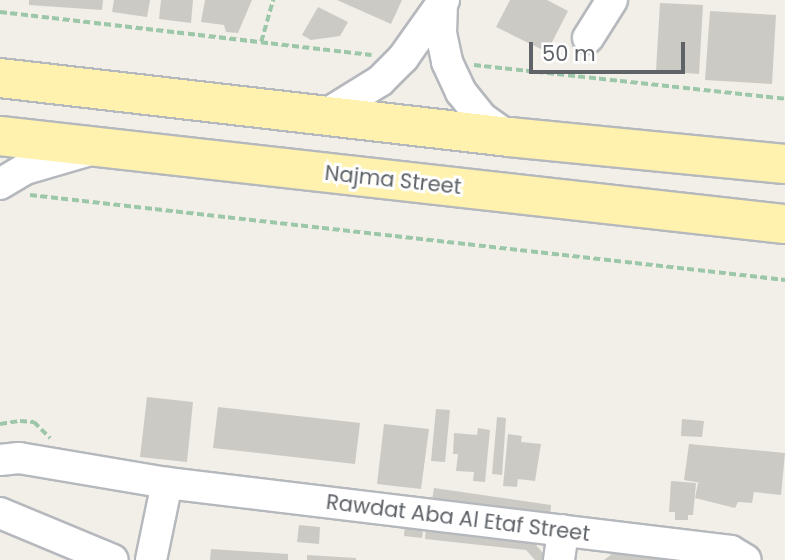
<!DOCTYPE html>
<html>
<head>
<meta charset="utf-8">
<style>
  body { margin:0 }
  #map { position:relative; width:785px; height:560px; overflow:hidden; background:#f1efe8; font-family:Poppins,sans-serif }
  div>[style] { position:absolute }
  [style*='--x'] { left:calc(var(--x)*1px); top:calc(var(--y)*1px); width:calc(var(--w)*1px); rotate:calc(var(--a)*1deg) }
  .building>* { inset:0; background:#cccac5 }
  .path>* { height:3.5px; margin-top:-1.75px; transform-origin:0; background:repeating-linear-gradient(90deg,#9cc7a9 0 7px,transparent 0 10.5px) }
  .roads { filter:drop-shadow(2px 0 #b5b8bc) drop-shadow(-2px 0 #b5b8bc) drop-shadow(0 2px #b5b8bc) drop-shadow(0 -2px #b5b8bc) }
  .minor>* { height:30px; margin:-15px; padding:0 15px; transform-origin:15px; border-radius:15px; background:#fff }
  .major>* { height:38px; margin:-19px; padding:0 19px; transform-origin:19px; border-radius:19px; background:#fff2af }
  span { translate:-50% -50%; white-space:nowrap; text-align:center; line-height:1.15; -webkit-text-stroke:6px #fff; paint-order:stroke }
  .street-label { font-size:21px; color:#5f6368 }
  .scale { position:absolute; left:529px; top:42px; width:156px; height:32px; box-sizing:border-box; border:4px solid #5f6368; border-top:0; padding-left:9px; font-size:21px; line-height:24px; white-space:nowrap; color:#5f6368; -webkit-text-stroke:5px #fff; paint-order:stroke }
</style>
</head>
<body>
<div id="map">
  <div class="building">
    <div style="clip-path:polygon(29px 0,103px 0,102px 10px,29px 5px)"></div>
    <div style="clip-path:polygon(114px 0,150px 0,147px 17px,112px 12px)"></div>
    <div style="clip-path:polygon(161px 0,193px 0,191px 23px,159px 19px)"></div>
    <div style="clip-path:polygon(205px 0,252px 0,238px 33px,226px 32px,224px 25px,201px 22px)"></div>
    <div style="clip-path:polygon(337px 0,402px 0,391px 24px)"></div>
    <div style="clip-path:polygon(510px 0,547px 0,568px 11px,547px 52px,496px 27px)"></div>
    <div style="clip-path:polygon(660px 3px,703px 5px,699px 74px,656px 71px)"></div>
    <div style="clip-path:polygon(318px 7px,348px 22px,340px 36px,311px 40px,302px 35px)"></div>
    <div style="clip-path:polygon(710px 11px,776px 15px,772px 84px,705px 80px)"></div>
    <div style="clip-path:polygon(147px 397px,193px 402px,187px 462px,140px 457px)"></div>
    <div style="clip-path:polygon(218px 407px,360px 423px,355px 464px,213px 448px)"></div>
    <div style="clip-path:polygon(436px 409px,450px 410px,445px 462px,431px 461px)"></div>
    <div style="clip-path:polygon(497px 417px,506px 418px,502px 475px,492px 474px)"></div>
    <div style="clip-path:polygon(682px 419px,704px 421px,702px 437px,681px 436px)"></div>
    <div style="clip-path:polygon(384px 424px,429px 429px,421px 489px,377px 484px)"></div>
    <div style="clip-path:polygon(478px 428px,490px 430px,485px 482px,473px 481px,474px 472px,456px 471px,458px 454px,453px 454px,454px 433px,477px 435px)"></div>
    <div style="clip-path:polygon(508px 434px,522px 436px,521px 442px,541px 444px,535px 481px,518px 479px,517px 487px,503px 486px)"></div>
    <div style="clip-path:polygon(689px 444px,785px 453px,781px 495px,754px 492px,752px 503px,738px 502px,735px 508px,695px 498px,698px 483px,701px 483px,684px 480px)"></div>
    <div style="clip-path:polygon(671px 481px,696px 483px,693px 515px,688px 515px,688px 520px,675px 520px,675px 512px,669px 512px)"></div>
    <div style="clip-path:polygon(434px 488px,551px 505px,550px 517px,432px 500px)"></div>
    <div style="clip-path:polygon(405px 523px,424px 525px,422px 538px,404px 536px)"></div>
    <div style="clip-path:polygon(299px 525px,320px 527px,319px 544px,297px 542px)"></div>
    <div style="clip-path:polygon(426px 526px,529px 537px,549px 560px,535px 560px,526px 550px,425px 539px)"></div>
    <div style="clip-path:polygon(624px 545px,678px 551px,677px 560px,604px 560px)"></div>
    <div style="clip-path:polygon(211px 549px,288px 554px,288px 560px,210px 560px)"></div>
    <div style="clip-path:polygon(307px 555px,356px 558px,356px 560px,307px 560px)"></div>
  </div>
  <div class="path">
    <div style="--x:0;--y:12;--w:374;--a:6.6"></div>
    <div style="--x:261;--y:42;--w:44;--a:-74.1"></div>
    <div style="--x:474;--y:65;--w:313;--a:6.2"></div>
    <div style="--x:30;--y:195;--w:760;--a:6.42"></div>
    <div style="--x:0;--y:424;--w:20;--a:-9"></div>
    <div style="--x:20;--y:421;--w:14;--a:4"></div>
    <div style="--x:34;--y:422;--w:23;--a:45"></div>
  </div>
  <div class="roads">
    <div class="minor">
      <div style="--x:442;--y:4;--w:29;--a:92"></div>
      <div style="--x:441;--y:33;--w:30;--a:78"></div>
      <div style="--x:447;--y:62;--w:33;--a:65"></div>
      <div style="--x:461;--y:92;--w:33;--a:51"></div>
      <div style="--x:482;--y:118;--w:33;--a:35"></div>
      <div style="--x:588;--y:38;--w:45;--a:-57.7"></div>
      <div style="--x:325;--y:115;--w:65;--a:-31.7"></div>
      <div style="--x:380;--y:81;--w:33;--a:-45"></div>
      <div style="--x:403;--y:58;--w:71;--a:-54.7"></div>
      <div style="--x:0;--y:184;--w:29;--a:-31"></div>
      <div style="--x:25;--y:169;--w:65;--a:-16.2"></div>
      <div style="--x:0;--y:460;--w:19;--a:-6"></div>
      <div style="--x:19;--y:458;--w:150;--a:9.6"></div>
      <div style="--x:167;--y:483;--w:568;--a:6.87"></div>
      <div style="--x:731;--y:551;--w:17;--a:31"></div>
      <div style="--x:0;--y:513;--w:122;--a:22.6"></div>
      <div style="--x:151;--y:560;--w:79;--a:-78.3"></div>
      <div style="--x:559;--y:560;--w:30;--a:-82"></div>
    </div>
    <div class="major">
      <div style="--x:0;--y:78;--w:512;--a:6.61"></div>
      <div style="--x:509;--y:137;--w:277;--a:5.6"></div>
      <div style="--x:0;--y:136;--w:790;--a:6.4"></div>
    </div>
  </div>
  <div class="street-label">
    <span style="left:393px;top:180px;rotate:6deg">Najma Street</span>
    <span style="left:458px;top:518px;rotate:7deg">Rawdat Aba Al Etaf Street</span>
  </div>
  <div class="scale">50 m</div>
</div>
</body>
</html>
